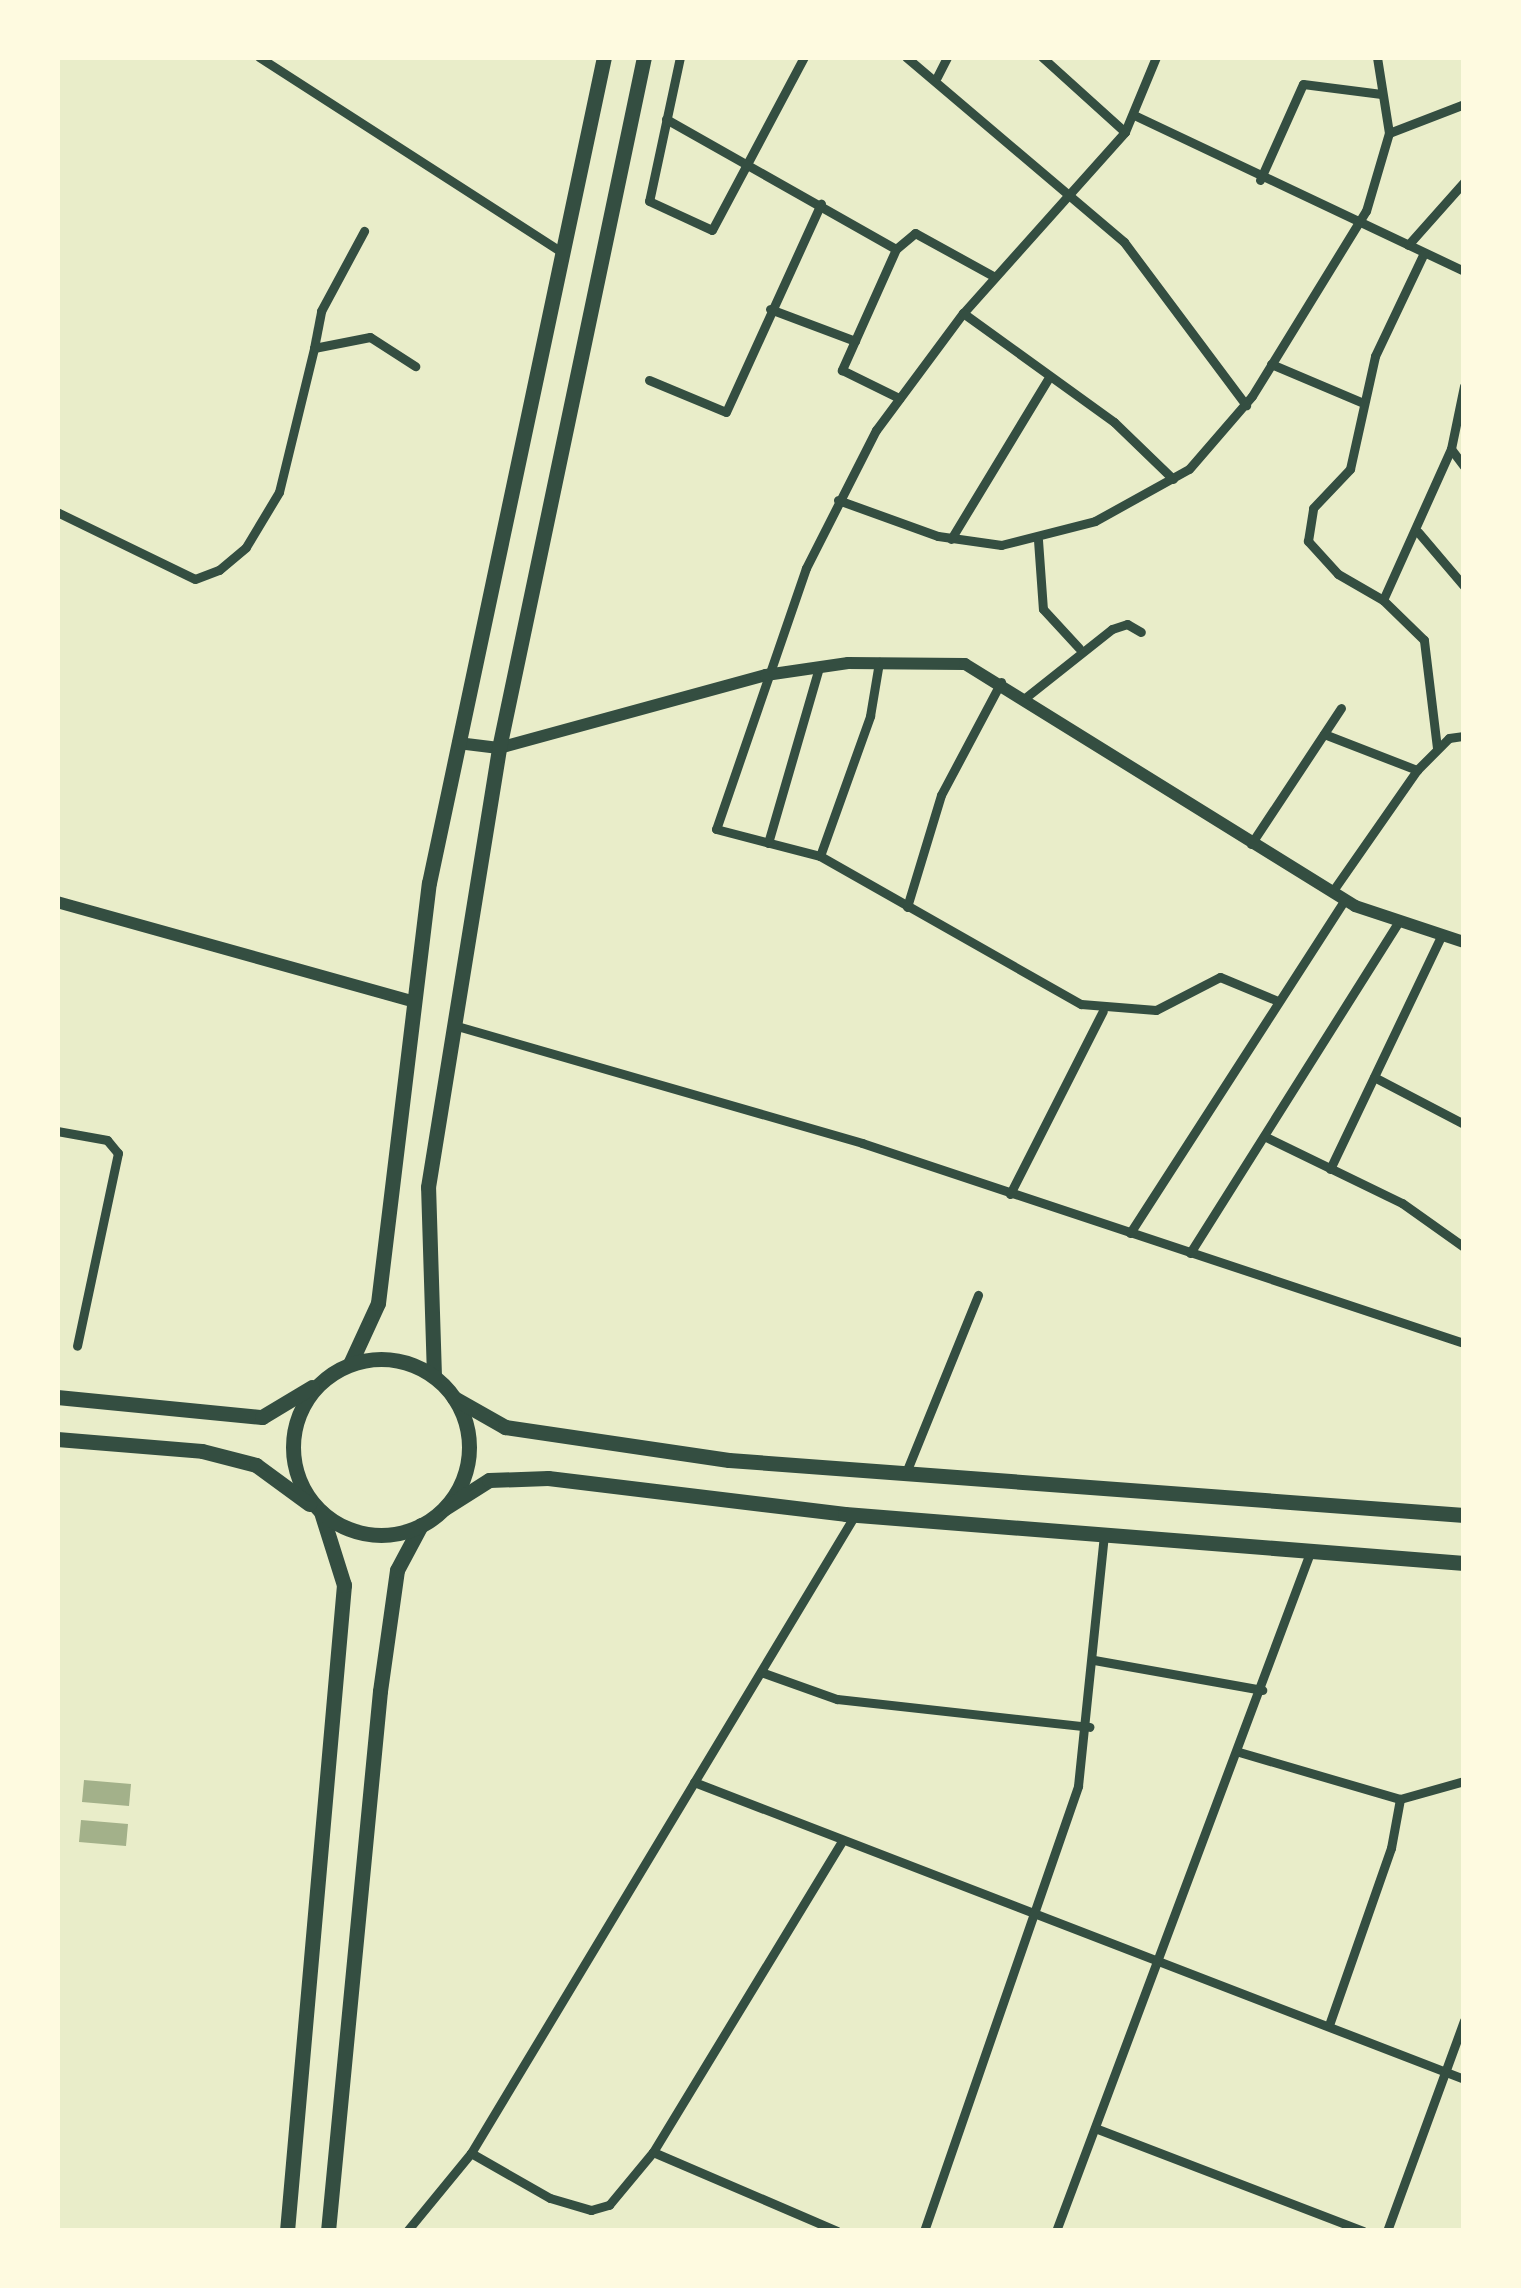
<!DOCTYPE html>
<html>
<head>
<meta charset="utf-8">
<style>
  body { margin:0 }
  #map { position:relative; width:1521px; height:2288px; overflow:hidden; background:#e9edc9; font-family:Arial,sans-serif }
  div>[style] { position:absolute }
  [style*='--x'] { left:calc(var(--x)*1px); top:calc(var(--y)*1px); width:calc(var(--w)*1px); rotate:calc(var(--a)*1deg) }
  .water>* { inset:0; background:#a3b18a }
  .minor>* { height:9px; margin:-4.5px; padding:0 4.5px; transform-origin:4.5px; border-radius:4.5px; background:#344e41 }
  .tertiary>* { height:12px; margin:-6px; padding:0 6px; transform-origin:6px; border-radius:6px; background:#344e41 }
  .primary>* { height:15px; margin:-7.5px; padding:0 7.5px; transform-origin:7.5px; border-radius:7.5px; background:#344e41 }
  .trunk>* { height:15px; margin:-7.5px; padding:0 7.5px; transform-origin:7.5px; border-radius:7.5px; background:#344e41 }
  .trunk>.ring { margin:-7.5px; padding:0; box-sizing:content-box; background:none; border:15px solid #344e41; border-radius:50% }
  span { translate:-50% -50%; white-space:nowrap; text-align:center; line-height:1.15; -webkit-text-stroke:10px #fefae0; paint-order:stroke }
  .frame { position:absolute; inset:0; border:60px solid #fefae0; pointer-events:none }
</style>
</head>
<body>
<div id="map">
  <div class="water">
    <div style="clip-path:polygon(84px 1780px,131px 1784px,129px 1806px,82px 1802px)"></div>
    <div style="clip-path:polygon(81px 1820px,128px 1824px,126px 1846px,79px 1842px)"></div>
  </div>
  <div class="minor">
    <div style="--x:259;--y:57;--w:360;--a:32.8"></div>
    <div style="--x:680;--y:57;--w:147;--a:102.1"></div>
    <div style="--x:649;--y:201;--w:69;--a:24.7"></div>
    <div style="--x:712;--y:230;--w:196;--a:-62"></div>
    <div style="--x:906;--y:57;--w:286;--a:40.3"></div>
    <div style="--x:1124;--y:242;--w:204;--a:53.2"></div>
    <div style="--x:1042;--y:57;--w:112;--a:42.1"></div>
    <div style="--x:1156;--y:57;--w:81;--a:112.5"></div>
    <div style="--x:1125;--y:132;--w:243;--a:131.8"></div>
    <div style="--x:963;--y:313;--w:146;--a:126.6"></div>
    <div style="--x:876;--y:430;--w:155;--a:116.9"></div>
    <div style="--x:806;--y:568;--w:276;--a:109"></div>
    <div style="--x:716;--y:829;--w:107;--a:14.6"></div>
    <div style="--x:820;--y:856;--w:300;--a:29.6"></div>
    <div style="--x:1081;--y:1004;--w:75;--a:4.6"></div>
    <div style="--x:1156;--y:1010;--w:72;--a:-27.3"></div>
    <div style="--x:1220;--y:977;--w:63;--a:22.5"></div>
    <div style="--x:937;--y:77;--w:22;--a:-63"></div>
    <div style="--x:1134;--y:115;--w:365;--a:25.3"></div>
    <div style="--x:666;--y:119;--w:264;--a:29.5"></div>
    <div style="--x:896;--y:249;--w:25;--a:-40"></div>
    <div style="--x:915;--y:233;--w:91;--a:28.8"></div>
    <div style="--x:1389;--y:133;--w:80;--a:-21.1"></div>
    <div style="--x:1260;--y:180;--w:105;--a:-65.9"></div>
    <div style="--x:1303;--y:84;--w:79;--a:7.3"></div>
    <div style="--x:1408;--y:245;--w:84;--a:-48.4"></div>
    <div style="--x:896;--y:249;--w:133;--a:114.1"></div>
    <div style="--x:842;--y:370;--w:64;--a:26.2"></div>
    <div style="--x:770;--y:309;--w:91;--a:20.6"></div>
    <div style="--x:963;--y:313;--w:186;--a:35.8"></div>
    <div style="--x:1114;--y:422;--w:82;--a:44"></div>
    <div style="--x:314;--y:348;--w:38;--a:-79"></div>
    <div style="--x:321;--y:311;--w:91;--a:-61.7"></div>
    <div style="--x:1271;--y:364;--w:98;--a:22.9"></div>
    <div style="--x:649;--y:380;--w:83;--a:22.6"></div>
    <div style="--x:726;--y:412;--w:229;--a:-65.5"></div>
    <div style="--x:1464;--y:386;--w:64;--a:101.7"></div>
    <div style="--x:1451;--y:449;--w:21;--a:53"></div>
    <div style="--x:838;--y:500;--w:106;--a:19.8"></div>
    <div style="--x:938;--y:536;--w:64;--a:8.1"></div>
    <div style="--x:1001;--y:545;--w:97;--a:-14.3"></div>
    <div style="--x:1095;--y:521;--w:107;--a:-29"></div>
    <div style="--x:1189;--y:469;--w:96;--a:-49.2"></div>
    <div style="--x:1252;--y:396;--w:217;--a:-58.4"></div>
    <div style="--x:1366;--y:211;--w:81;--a:-73.6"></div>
    <div style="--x:1389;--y:133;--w:77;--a:-99"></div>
    <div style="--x:57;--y:512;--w:153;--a:25.9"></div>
    <div style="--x:195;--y:579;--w:26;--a:-21"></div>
    <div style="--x:219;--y:570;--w:35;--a:-40"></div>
    <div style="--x:246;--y:547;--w:64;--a:-59"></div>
    <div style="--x:279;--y:492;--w:148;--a:-76.3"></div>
    <div style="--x:314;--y:348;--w:57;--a:-11.1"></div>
    <div style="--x:370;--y:337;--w:54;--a:32.8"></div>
    <div style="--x:1418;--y:532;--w:71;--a:49.6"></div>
    <div style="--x:951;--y:539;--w:187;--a:-58.8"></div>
    <div style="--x:1038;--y:540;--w:69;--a:85.9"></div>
    <div style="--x:1043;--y:609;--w:53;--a:47.3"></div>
    <div style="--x:1383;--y:600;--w:52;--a:-150"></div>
    <div style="--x:1338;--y:574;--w:45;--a:-132.3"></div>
    <div style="--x:1308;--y:541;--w:33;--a:-81"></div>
    <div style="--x:1313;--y:508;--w:54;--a:-46.5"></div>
    <div style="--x:1350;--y:469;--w:116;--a:-77.5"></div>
    <div style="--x:1375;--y:356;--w:114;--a:-64.6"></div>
    <div style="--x:1025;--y:698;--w:111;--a:-38.4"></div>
    <div style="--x:1112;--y:629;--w:16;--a:-18"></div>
    <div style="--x:1127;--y:624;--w:16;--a:30"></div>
    <div style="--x:1324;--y:734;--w:100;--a:21.2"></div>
    <div style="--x:1437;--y:748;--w:109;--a:-96.9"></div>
    <div style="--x:1424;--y:640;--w:57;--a:-135.7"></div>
    <div style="--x:1383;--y:600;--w:166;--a:-65.8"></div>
    <div style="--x:768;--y:843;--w:183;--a:-73.8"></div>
    <div style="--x:1251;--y:844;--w:163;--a:-56.5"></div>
    <div style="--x:820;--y:856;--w:149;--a:-70.3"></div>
    <div style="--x:870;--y:716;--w:55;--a:-80.5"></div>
    <div style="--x:1332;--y:892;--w:149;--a:-55.1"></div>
    <div style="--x:1417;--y:770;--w:45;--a:-45"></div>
    <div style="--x:1449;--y:738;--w:15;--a:-8"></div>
    <div style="--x:907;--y:907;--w:117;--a:-73.1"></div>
    <div style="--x:941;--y:795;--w:128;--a:-62"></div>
    <div style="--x:457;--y:1026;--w:422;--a:16.1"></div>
    <div style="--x:862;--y:1143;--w:634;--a:18.38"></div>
    <div style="--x:1374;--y:1077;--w:102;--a:27.6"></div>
    <div style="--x:57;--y:1131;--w:51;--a:10.2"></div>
    <div style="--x:107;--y:1140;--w:17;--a:50"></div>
    <div style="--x:118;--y:1153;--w:197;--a:102"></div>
    <div style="--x:1266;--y:1137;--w:151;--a:25.9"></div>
    <div style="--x:1402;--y:1203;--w:76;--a:35.4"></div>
    <div style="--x:1330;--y:1169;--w:256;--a:-64.5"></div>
    <div style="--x:1010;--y:1194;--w:205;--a:-63.1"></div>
    <div style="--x:1130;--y:1233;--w:396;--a:-57.2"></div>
    <div style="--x:1190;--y:1253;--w:390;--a:-57.8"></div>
    <div style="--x:907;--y:1470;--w:189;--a:-67.9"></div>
    <div style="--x:1094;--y:1660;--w:171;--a:10.1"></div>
    <div style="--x:761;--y:1672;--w:81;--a:19.6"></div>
    <div style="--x:837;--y:1699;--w:254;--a:6.3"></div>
    <div style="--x:1239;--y:1752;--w:168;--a:16.3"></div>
    <div style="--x:1400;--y:1799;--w:66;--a:-15.7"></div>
    <div style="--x:694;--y:1782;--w:825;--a:21.09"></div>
    <div style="--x:1329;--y:2025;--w:188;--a:-70.7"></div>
    <div style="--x:1391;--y:1848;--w:50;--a:-79.6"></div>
    <div style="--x:1095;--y:2128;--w:287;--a:21"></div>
    <div style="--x:653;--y:2152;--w:200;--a:23.2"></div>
    <div style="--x:471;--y:2153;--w:91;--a:29.7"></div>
    <div style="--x:550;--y:2198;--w:43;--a:16.3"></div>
    <div style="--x:591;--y:2210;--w:19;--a:-16"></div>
    <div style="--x:609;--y:2205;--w:69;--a:-50.3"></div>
    <div style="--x:653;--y:2152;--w:365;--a:-58.7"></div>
    <div style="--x:407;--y:2231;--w:101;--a:-50.6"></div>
    <div style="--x:471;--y:2153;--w:745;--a:-58.96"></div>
    <div style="--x:924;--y:2231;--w:471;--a:-70.9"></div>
    <div style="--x:1078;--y:1786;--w:254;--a:-84.1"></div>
    <div style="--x:1056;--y:2231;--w:727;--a:-69.47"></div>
    <div style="--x:1387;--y:2231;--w:224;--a:-69.9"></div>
  </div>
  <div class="tertiary">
    <div style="--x:458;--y:743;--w:41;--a:7"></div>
    <div style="--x:499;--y:748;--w:277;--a:-15.3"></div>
    <div style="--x:766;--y:675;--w:83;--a:-8.3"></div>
    <div style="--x:848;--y:663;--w:117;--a:0.5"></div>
    <div style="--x:965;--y:664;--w:459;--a:31.8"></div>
    <div style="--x:1355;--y:906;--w:115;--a:18.3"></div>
    <div style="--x:57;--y:902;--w:369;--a:15.6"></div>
  </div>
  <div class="primary">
    <div style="--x:350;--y:1364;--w:67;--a:-65.3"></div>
    <div style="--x:378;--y:1303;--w:423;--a:-83.1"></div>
    <div style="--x:429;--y:883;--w:844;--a:-78.04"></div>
    <div style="--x:434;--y:1376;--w:189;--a:-91.8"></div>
    <div style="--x:428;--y:1187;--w:445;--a:-80.8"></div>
    <div style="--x:499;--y:748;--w:706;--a:-78.15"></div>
    <div style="--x:287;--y:2231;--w:649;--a:-84.96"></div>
    <div style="--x:344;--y:1585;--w:77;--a:-107.5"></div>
    <div style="--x:328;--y:2231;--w:542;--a:-84.5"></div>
    <div style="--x:380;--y:1691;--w:122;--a:-82"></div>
    <div style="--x:397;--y:1570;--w:51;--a:-61.9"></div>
  </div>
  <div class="trunk">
    <div class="ring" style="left:293px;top:1359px;width:161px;height:161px"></div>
    <div style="--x:57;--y:1397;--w:206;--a:5.6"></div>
    <div style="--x:262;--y:1417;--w:58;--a:-31"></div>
    <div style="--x:454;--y:1398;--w:59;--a:29.6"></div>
    <div style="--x:505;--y:1427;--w:226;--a:8.4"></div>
    <div style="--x:729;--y:1460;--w:737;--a:4.28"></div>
    <div style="--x:57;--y:1439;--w:145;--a:4.7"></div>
    <div style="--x:202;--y:1451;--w:56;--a:14.5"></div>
    <div style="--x:256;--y:1465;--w:66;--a:36.3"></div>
    <div style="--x:445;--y:1508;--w:52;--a:-32.5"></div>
    <div style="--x:489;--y:1480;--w:59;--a:-1.9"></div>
    <div style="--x:548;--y:1478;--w:299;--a:6.9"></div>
    <div style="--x:845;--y:1514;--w:621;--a:4.53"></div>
  </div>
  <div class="frame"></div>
</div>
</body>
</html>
